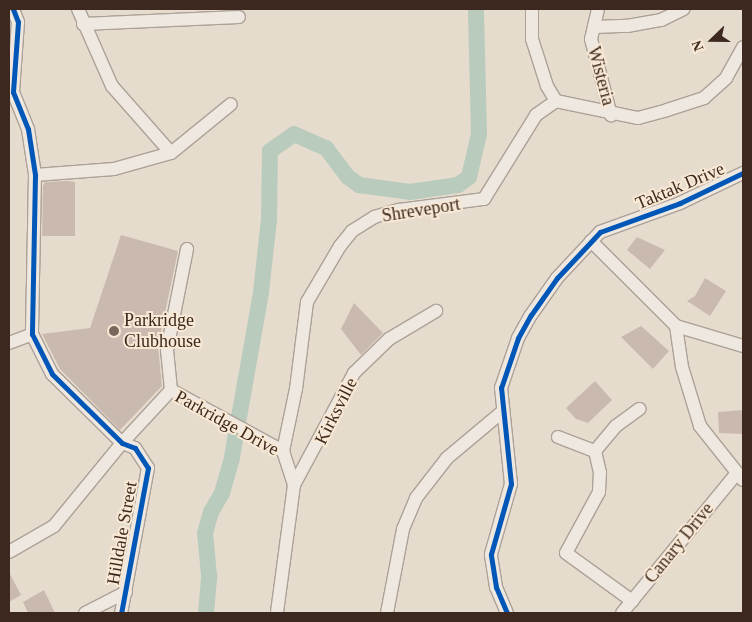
<!DOCTYPE html>
<html>
<head>
<meta charset="utf-8">
<style>
  body { margin:0 }
  #map { position:relative; width:752px; height:622px; overflow:hidden; background:#e6dcce; font-family:"Times New Roman",serif }
  div>[style] { position:absolute }
  [style*='--x'] { left:calc(var(--x)*1px); top:calc(var(--y)*1px); width:calc(var(--w)*1px); rotate:calc(var(--a)*1deg) }
  .river>* { height:16px; margin:-8px; padding:0 8px; transform-origin:8px; border-radius:8px; background:#b9cbbd }
  .building>* { inset:0; background:#cab9af }
  .roads { filter:drop-shadow(1px 0 #aca196) drop-shadow(-1px 0 #aca196) drop-shadow(0 1px #aca196) drop-shadow(0 -1px #aca196) }
  .minor>* { height:12px; margin:-6px; padding:0 6px; transform-origin:6px; border-radius:6px; background:#eee8e0 }
  .cycleway>* { height:5px; margin:-2.5px; padding:0 2.5px; transform-origin:2.5px; border-radius:2.5px; background:#0057b8 }
  .dots>* { width:14px; height:14px; translate:-50% -50%; box-sizing:border-box; border:2px solid #f8e8d4; border-radius:50% }
  span { translate:-50% -50%; white-space:nowrap; text-align:center; line-height:1.15; -webkit-text-stroke:4px #f8e8d4; paint-order:stroke }
  .street-label { font-size:18px; color:#3c281e }
  .poi-label { font-size:18px; color:#3c281e }
  .left { translate:0 -50%; text-align:left }
  .frame { position:absolute; inset:0; border:10px solid #3c281e; pointer-events:none }
  .north { position:absolute; left:687px; top:15px; width:50px; height:50px; -webkit-text-stroke:4px #f8e8d4; paint-order:stroke; rotate:248deg; font-size:14px; font-weight:700; line-height:20px; text-align:center; color:#3c281e }
  .north::after { content:''; display:block; margin:auto; width:18px; height:22px; background:#3c281e; clip-path:polygon(50% 0,100% 100%,50% 72%,0 100%) }
</style>
</head>
<body>
<div id="map">
  <div class="river">
    <div style="--x:206;--y:613;--w:38;--a:-85"></div>
    <div style="--x:209;--y:575;--w:42;--a:-95.4"></div>
    <div style="--x:205;--y:533;--w:22;--a:-74"></div>
    <div style="--x:211;--y:512;--w:22;--a:-60"></div>
    <div style="--x:222;--y:493;--w:37;--a:-74"></div>
    <div style="--x:232;--y:457;--w:168;--a:-80"></div>
    <div style="--x:261;--y:292;--w:72;--a:-83.7"></div>
    <div style="--x:269;--y:220;--w:69;--a:-89.2"></div>
    <div style="--x:270;--y:151;--w:29;--a:-35"></div>
    <div style="--x:294;--y:134;--w:35;--a:24"></div>
    <div style="--x:326;--y:148;--w:36;--a:53"></div>
    <div style="--x:348;--y:177;--w:14;--a:36"></div>
    <div style="--x:359;--y:185;--w:51;--a:7.8"></div>
    <div style="--x:410;--y:192;--w:49;--a:-8.3"></div>
    <div style="--x:458;--y:185;--w:14;--a:-36"></div>
    <div style="--x:469;--y:177;--w:44;--a:-76.9"></div>
    <div style="--x:479;--y:134;--w:125;--a:-91.4"></div>
  </div>
  <div class="building">
    <div style="clip-path:polygon(68px 181px,75px 182px,75px 236px,42px 236px,43px 186px,45px 182px)"></div>
    <div style="clip-path:polygon(121px 235px,178px 251px,158px 346px,162px 386px,120px 430px,60px 369px,42px 334px,90px 328px)"></div>
    <div style="clip-path:polygon(637px 237px,665px 250px,650px 269px,627px 250px)"></div>
    <div style="clip-path:polygon(705px 278px,726px 291px,710px 316px,687px 301px,695px 296px)"></div>
    <div style="clip-path:polygon(354px 303px,383px 333px,361px 355px,341px 329px)"></div>
    <div style="clip-path:polygon(641px 326px,669px 351px,653px 369px,621px 337px)"></div>
    <div style="clip-path:polygon(595px 381px,612px 400px,588px 423px,576px 419px,566px 408px)"></div>
    <div style="clip-path:polygon(743px 410px,743px 434px,719px 433px,718px 412px)"></div>
    <div style="clip-path:polygon(9px 572px,21px 595px,9px 602px)"></div>
    <div style="clip-path:polygon(44px 590px,55px 613px,28px 613px,23px 602px)"></div>
  </div>
  <div class="roads">
    <div class="minor">
      <div style="--x:13;--y:9;--w:14;--a:69"></div>
      <div style="--x:18;--y:22;--w:70;--a:94.1"></div>
      <div style="--x:13;--y:92;--w:40;--a:68"></div>
      <div style="--x:28;--y:129;--w:47;--a:81.3"></div>
      <div style="--x:35;--y:175;--w:159;--a:91.1"></div>
      <div style="--x:32;--y:334;--w:45;--a:63.4"></div>
      <div style="--x:52;--y:374;--w:98;--a:44.6"></div>
      <div style="--x:122;--y:443;--w:14;--a:21"></div>
      <div style="--x:135;--y:448;--w:24;--a:57"></div>
      <div style="--x:148;--y:468;--w:147;--a:100.5"></div>
      <div style="--x:78;--y:9;--w:84;--a:66.2"></div>
      <div style="--x:112;--y:86;--w:89;--a:48.6"></div>
      <div style="--x:532;--y:9;--w:30;--a:90"></div>
      <div style="--x:532;--y:39;--w:49;--a:72.3"></div>
      <div style="--x:547;--y:86;--w:17;--a:59"></div>
      <div style="--x:598;--y:9;--w:31;--a:103"></div>
      <div style="--x:591;--y:39;--w:79;--a:75.3"></div>
      <div style="--x:83;--y:24;--w:156;--a:-2.6"></div>
      <div style="--x:594;--y:27;--w:33;--a:-2"></div>
      <div style="--x:627;--y:26;--w:35;--a:-10"></div>
      <div style="--x:661;--y:20;--w:25;--a:-26"></div>
      <div style="--x:556;--y:101;--w:84;--a:11.7"></div>
      <div style="--x:638;--y:118;--w:30;--a:-15"></div>
      <div style="--x:667;--y:110;--w:39;--a:-18"></div>
      <div style="--x:704;--y:98;--w:30;--a:-42"></div>
      <div style="--x:726;--y:78;--w:35;--a:-61"></div>
      <div style="--x:35;--y:175;--w:79;--a:-4.3"></div>
      <div style="--x:114;--y:169;--w:59;--a:-15.7"></div>
      <div style="--x:171;--y:153;--w:77;--a:-39.2"></div>
      <div style="--x:591;--y:241;--w:120;--a:45"></div>
      <div style="--x:676;--y:326;--w:70;--a:16.6"></div>
      <div style="--x:676;--y:326;--w:41;--a:81.7"></div>
      <div style="--x:682;--y:367;--w:62;--a:73"></div>
      <div style="--x:700;--y:426;--w:69;--a:51.5"></div>
      <div style="--x:9;--y:343;--w:25;--a:-21"></div>
      <div style="--x:171;--y:390;--w:128;--a:28.6"></div>
      <div style="--x:283;--y:451;--w:36;--a:72"></div>
      <div style="--x:294;--y:485;--w:129;--a:97.6"></div>
      <div style="--x:171;--y:390;--w:40;--a:-95.7"></div>
      <div style="--x:167;--y:350;--w:103;--a:-78.8"></div>
      <div style="--x:558;--y:437;--w:40;--a:21"></div>
      <div style="--x:595;--y:451;--w:22;--a:77"></div>
      <div style="--x:600;--y:472;--w:20;--a:93"></div>
      <div style="--x:599;--y:492;--w:69;--a:118.4"></div>
      <div style="--x:566;--y:553;--w:82;--a:36"></div>
      <div style="--x:283;--y:451;--w:63;--a:-78.2"></div>
      <div style="--x:296;--y:389;--w:88;--a:-82.8"></div>
      <div style="--x:307;--y:302;--w:65;--a:-59.5"></div>
      <div style="--x:340;--y:246;--w:19;--a:-51"></div>
      <div style="--x:352;--y:231;--w:26;--a:-32"></div>
      <div style="--x:374;--y:217;--w:26;--a:-16"></div>
      <div style="--x:399;--y:210;--w:86;--a:-7.4"></div>
      <div style="--x:484;--y:199;--w:99;--a:-58.2"></div>
      <div style="--x:536;--y:115;--w:24;--a:-35"></div>
      <div style="--x:595;--y:451;--w:33;--a:-50"></div>
      <div style="--x:616;--y:426;--w:29;--a:-36"></div>
      <div style="--x:294;--y:485;--w:127;--a:-61.8"></div>
      <div style="--x:354;--y:373;--w:49;--a:-44.2"></div>
      <div style="--x:389;--y:339;--w:55;--a:-30.8"></div>
      <div style="--x:9;--y:552;--w:52;--a:-30"></div>
      <div style="--x:54;--y:526;--w:107;--a:-50.7"></div>
      <div style="--x:122;--y:443;--w:72;--a:-47.2"></div>
      <div style="--x:85;--y:613;--w:46;--a:-27.1"></div>
      <div style="--x:387;--y:613;--w:86;--a:-79.2"></div>
      <div style="--x:403;--y:529;--w:34;--a:-67"></div>
      <div style="--x:416;--y:498;--w:51;--a:-52.2"></div>
      <div style="--x:447;--y:458;--w:72;--a:-39.9"></div>
      <div style="--x:507;--y:613;--w:28;--a:-113"></div>
      <div style="--x:496;--y:587;--w:33;--a:-99"></div>
      <div style="--x:491;--y:554;--w:73;--a:-74.1"></div>
      <div style="--x:511;--y:484;--w:97;--a:-95.9"></div>
      <div style="--x:501;--y:388;--w:53;--a:-71.2"></div>
      <div style="--x:518;--y:338;--w:26;--a:-61"></div>
      <div style="--x:531;--y:315;--w:45;--a:-54.9"></div>
      <div style="--x:557;--y:278;--w:63;--a:-46.9"></div>
      <div style="--x:600;--y:232;--w:85;--a:-19.9"></div>
      <div style="--x:680;--y:203;--w:70;--a:-25.5"></div>
      <div style="--x:622;--y:613;--w:180;--a:-50.6"></div>
    </div>
  </div>
  <div class="cycleway">
    <div style="--x:13;--y:9;--w:14;--a:69"></div>
    <div style="--x:18;--y:22;--w:70;--a:94.1"></div>
    <div style="--x:13;--y:92;--w:40;--a:68"></div>
    <div style="--x:28;--y:129;--w:47;--a:81.3"></div>
    <div style="--x:35;--y:175;--w:159;--a:91.1"></div>
    <div style="--x:32;--y:334;--w:45;--a:63.4"></div>
    <div style="--x:52;--y:374;--w:98;--a:44.6"></div>
    <div style="--x:122;--y:443;--w:14;--a:21"></div>
    <div style="--x:135;--y:448;--w:24;--a:57"></div>
    <div style="--x:148;--y:468;--w:147;--a:100.5"></div>
    <div style="--x:507;--y:613;--w:28;--a:-113"></div>
    <div style="--x:496;--y:587;--w:33;--a:-99"></div>
    <div style="--x:491;--y:554;--w:73;--a:-74.1"></div>
    <div style="--x:511;--y:484;--w:97;--a:-95.9"></div>
    <div style="--x:501;--y:388;--w:53;--a:-71.2"></div>
    <div style="--x:518;--y:338;--w:26;--a:-61"></div>
    <div style="--x:531;--y:315;--w:45;--a:-54.9"></div>
    <div style="--x:557;--y:278;--w:63;--a:-46.9"></div>
    <div style="--x:600;--y:232;--w:85;--a:-19.9"></div>
    <div style="--x:680;--y:203;--w:70;--a:-25.5"></div>
  </div>
  <div class="dots">
    <div style="left:114px;top:331px;background:#78675c"></div>
  </div>
  <div class="street-label">
    <span style="left:601px;top:76px;rotate:75deg">Wisteria</span>
    <span style="left:680px;top:186px;rotate:-23deg">Taktak Drive</span>
    <span style="left:421px;top:210px;rotate:-9deg">Shreveport</span>
    <span style="left:336px;top:411px;rotate:-63deg">Kirksville</span>
    <span style="left:227px;top:423px;rotate:29deg">Parkridge Drive</span>
    <span style="left:122px;top:533px;rotate:-80deg">Hilldale Street</span>
    <span style="left:679px;top:543px;rotate:-51deg">Canary Drive</span>
  </div>
  <div class="poi-label">
    <span class="left" style="left:124px;top:331px">Parkridge<br>Clubhouse</span>
  </div>
  <div class="frame"></div>
  <div class="north">N</div>
</div>
</body>
</html>
